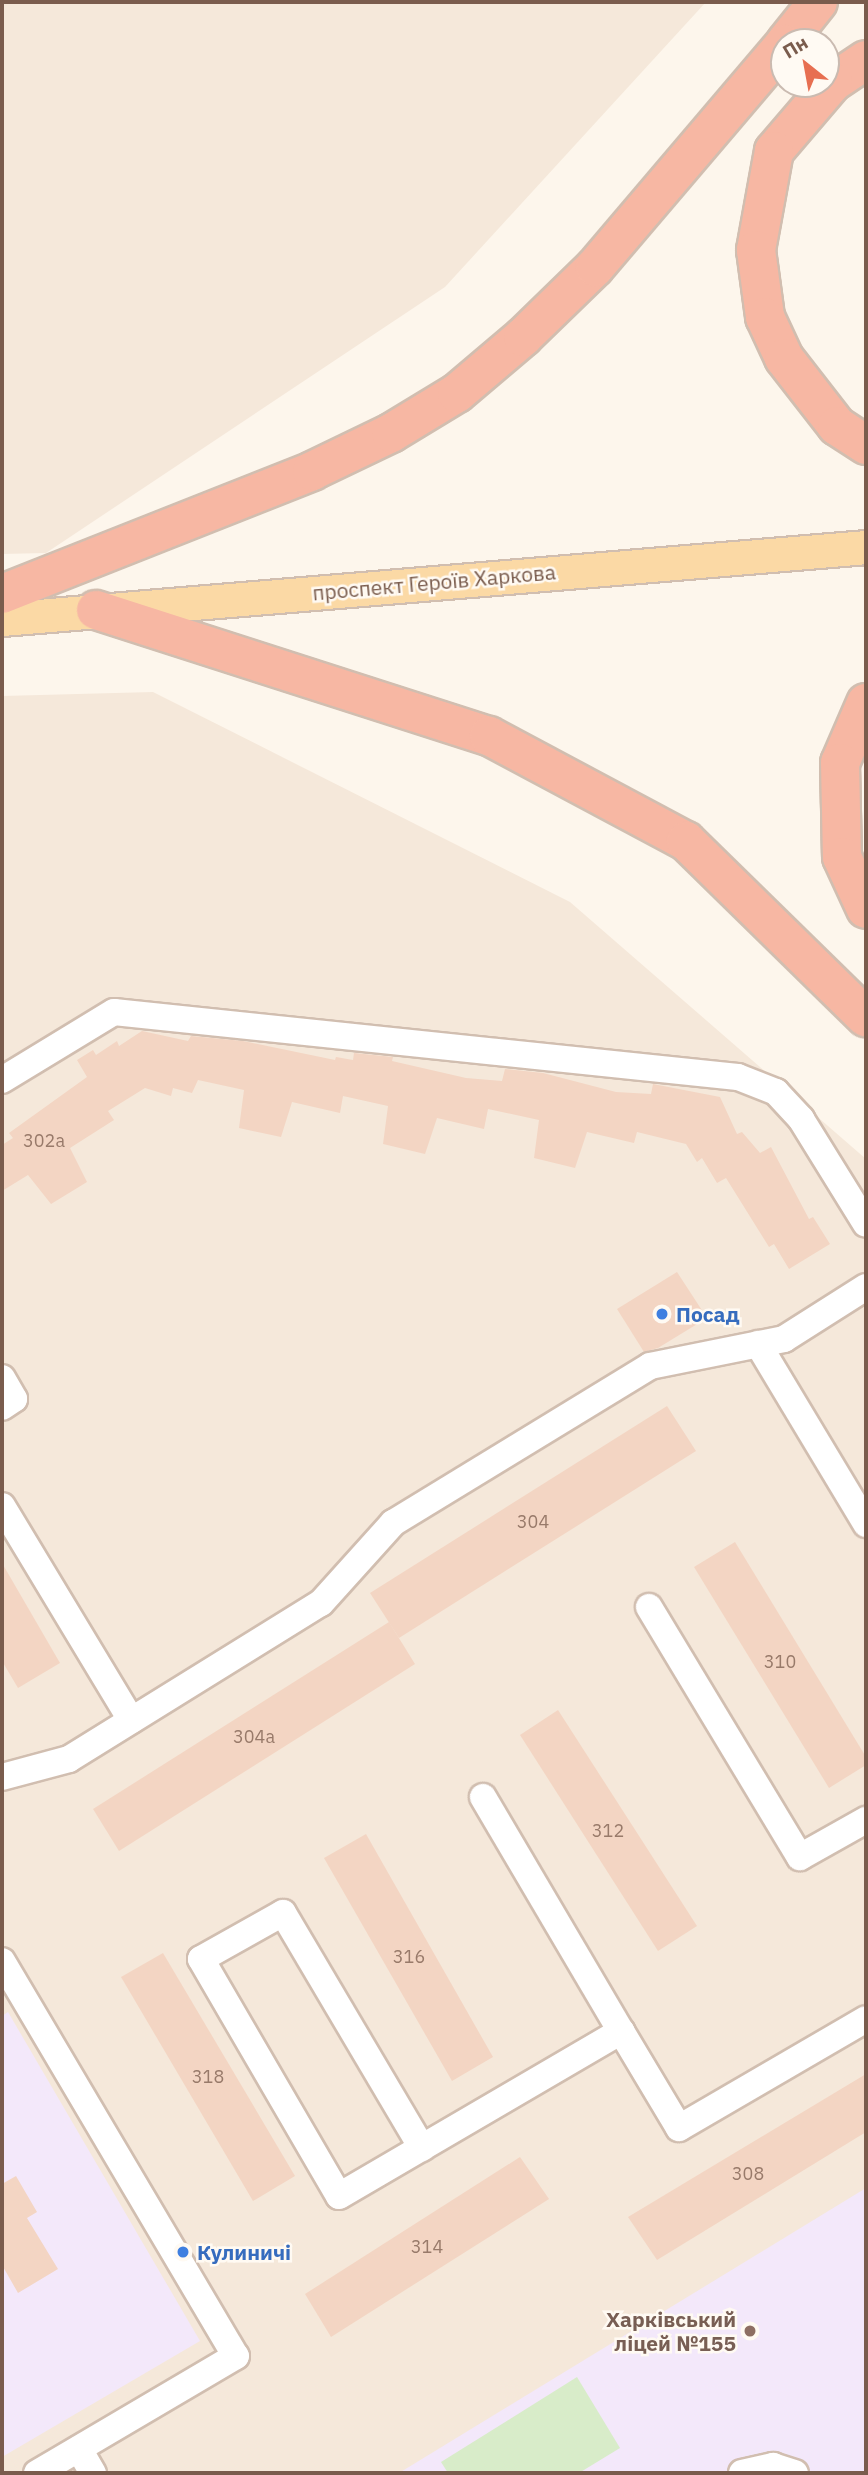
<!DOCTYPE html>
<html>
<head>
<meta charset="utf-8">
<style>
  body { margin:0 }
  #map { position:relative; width:868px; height:2475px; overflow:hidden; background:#fdf6ec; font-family:"IBM Plex Sans",sans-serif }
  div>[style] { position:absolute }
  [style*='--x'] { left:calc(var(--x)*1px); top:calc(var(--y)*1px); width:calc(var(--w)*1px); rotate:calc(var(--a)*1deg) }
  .residential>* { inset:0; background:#f5e8da }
  .education>* { inset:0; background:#f3e8fa }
  .green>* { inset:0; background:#d8ecc9 }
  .building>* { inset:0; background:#f3d5c3 }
  .roads { filter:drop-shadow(2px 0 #d1beb0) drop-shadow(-2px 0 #d1beb0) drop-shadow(0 2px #d1beb0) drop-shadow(0 -2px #d1beb0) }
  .minor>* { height:26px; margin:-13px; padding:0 13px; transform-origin:13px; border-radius:13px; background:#fff }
  .major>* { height:33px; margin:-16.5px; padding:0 16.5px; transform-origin:16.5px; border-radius:16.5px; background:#fbd9a5 }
  .highway>* { height:38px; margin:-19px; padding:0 19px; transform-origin:19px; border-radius:19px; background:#f7b7a3 }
  .dots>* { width:19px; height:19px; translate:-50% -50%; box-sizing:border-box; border:4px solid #fffaf3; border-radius:50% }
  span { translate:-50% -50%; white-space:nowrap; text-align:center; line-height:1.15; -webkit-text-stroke:5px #fffaf3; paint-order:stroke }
  .number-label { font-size:18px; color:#987a6a }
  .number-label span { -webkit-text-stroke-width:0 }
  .street-label { font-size:21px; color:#7a5c4d }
  .shop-label { font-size:21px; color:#366cbe; font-weight:700 }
  .left { translate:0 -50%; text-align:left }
  .education-label { font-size:21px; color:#785e54; font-weight:700 }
  .right { translate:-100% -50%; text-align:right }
  .frame { position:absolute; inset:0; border:4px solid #7a5c4d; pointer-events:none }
  .north { position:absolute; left:770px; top:28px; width:70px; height:70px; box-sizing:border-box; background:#fffaf3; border:2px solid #cabbb1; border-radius:50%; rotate:329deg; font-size:19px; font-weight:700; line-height:28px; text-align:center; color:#7a5c4d }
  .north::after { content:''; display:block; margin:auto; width:24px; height:32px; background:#e76f51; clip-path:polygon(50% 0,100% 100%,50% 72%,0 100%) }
</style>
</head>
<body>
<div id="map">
  <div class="residential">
    <div style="clip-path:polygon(2px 2px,706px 2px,445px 287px,46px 553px,2px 554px)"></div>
    <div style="clip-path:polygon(153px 692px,570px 902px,866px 1159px,866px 2473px,2px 2473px,2px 696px)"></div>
  </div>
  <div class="education">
    <div style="clip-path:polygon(8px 2012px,200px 2341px,2px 2457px,2px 2016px)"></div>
    <div style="clip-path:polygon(866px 2188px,866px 2473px,399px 2473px)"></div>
  </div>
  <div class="green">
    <div style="clip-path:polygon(577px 2377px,620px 2448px,579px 2473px,448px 2473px,441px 2462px)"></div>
  </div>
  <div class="building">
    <div style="clip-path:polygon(142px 1031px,188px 1041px,191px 1036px,243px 1041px,335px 1060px,336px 1057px,353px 1060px,354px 1053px,393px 1057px,392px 1061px,466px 1078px,502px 1081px,505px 1069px,543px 1073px,616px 1092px,651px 1094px,653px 1084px,720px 1097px,737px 1134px,742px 1132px,760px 1153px,771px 1147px,809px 1219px,813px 1217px,830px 1244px,789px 1269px,774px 1244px,769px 1247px,726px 1178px,717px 1183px,702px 1158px,697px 1162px,686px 1144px,637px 1132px,634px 1143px,587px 1132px,575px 1168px,534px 1158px,539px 1120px,488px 1109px,484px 1129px,437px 1118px,425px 1154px,383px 1144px,388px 1106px,343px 1096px,340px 1113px,292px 1102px,281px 1137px,239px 1128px,244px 1090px,198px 1080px,192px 1093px,173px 1088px,171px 1096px,145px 1088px,108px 1111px,114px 1120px,70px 1148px,87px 1182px,51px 1204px,28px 1175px,2px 1191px,2px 1145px,13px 1138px,9px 1133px,87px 1077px,77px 1060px,93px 1050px,96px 1055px,117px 1041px,119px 1046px)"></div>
    <div style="clip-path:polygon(677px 1272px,707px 1318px,658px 1348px,644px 1352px,617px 1309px)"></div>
    <div style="clip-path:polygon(667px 1406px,696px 1451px,399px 1638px,370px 1593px)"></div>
    <div style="clip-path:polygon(735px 1542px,866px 1757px,866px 1765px,829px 1788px,694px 1567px)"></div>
    <div style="clip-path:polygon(2px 1563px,60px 1663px,18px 1688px,2px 1661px)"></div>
    <div style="clip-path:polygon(389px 1622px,415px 1664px,119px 1851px,93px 1809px)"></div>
    <div style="clip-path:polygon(558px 1710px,697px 1926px,658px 1951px,520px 1735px)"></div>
    <div style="clip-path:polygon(366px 1834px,493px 2057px,452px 2081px,324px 1858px)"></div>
    <div style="clip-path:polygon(163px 1953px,295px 2176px,253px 2201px,121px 1977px)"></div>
    <div style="clip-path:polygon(866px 2074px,866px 2132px,657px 2260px,628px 2217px)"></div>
    <div style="clip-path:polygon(520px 2157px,549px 2199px,331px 2337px,305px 2294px)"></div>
    <div style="clip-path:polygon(16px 2176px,37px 2212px,27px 2218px,58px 2269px,18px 2293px,2px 2265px,2px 2184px)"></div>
  </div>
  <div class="roads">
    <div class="minor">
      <div style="--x:2;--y:1080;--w:131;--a:-31.3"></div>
      <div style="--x:114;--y:1012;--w:627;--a:5.95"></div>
      <div style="--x:738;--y:1077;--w:41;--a:21.5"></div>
      <div style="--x:776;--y:1092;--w:37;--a:47"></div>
      <div style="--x:801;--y:1119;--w:123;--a:58.2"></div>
      <div style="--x:758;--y:1344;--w:210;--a:59"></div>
      <div style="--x:2;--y:1378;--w:24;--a:60"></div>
      <div style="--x:14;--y:1399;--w:14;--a:146"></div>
      <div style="--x:2;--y:1506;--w:250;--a:58.9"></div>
      <div style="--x:649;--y:1607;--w:292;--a:58.9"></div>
      <div style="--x:800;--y:1857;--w:76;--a:-29.3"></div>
      <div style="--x:2;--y:1777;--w:69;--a:-15"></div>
      <div style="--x:69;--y:1759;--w:296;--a:-31.8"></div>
      <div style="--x:321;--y:1603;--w:108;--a:-48"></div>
      <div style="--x:393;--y:1523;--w:301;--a:-31.4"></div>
      <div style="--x:650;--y:1366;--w:137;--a:-11.4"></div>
      <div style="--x:784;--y:1339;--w:97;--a:-32.4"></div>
      <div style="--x:483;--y:1797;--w:272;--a:59.5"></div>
      <div style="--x:2;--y:1961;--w:459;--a:59.4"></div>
      <div style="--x:236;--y:2356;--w:231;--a:149.5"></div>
      <div style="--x:422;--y:2148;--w:273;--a:-120.6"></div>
      <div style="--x:283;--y:1913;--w:94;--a:150.7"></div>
      <div style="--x:201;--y:1959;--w:274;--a:59.8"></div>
      <div style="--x:339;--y:2196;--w:327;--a:-30.3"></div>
      <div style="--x:621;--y:2031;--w:113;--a:59.1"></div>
      <div style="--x:679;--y:2128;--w:216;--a:-30.2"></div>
      <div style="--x:79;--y:2449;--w:28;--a:60"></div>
      <div style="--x:742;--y:2473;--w:32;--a:-13"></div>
      <div style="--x:773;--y:2466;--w:23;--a:18"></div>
    </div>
    <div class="major">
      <div style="--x:2;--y:619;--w:867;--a:-4.76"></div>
    </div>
    <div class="highway">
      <div style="--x:786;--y:42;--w:51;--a:-51.3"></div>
      <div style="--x:866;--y:60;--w:40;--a:146"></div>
      <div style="--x:833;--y:82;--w:91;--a:130.5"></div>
      <div style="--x:774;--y:151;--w:101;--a:100.3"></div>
      <div style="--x:756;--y:250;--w:68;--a:82.3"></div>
      <div style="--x:765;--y:317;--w:45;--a:65.1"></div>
      <div style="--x:784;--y:358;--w:86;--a:52.1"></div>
      <div style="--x:837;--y:426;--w:35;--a:33"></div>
      <div style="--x:2;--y:594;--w:334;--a:-21.6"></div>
      <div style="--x:312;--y:471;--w:88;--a:-25.7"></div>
      <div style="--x:391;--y:433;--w:77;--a:-31.2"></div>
      <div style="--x:457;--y:393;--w:87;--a:-40.3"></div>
      <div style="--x:523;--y:337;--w:100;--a:-44.2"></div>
      <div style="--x:595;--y:267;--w:292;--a:-49.6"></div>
      <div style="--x:96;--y:610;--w:413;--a:17.8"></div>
      <div style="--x:489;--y:736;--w:223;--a:28.1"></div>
      <div style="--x:686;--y:841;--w:252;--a:44.4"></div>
      <div style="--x:866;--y:703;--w:65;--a:113.4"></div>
      <div style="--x:840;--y:763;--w:94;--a:88.8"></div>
      <div style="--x:842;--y:857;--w:57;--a:65.2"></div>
    </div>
  </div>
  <div class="dots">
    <div style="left:662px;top:1314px;background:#3f7fe0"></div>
    <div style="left:183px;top:2252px;background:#3f7fe0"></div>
    <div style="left:750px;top:2331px;background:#8d6e63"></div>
  </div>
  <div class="number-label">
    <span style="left:44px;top:1141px">302а</span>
    <span style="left:533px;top:1522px">304</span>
    <span style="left:780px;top:1662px">310</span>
    <span style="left:254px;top:1737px">304а</span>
    <span style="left:608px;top:1831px">312</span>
    <span style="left:409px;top:1957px">316</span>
    <span style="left:208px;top:2077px">318</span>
    <span style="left:748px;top:2174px">308</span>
    <span style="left:427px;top:2247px">314</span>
  </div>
  <div class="street-label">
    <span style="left:434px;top:582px;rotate:-5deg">проспект Героїв Харкова</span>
  </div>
  <div class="shop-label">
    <span class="left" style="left:676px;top:1314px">Посад</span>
    <span class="left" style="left:197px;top:2252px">Кулиничі</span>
  </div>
  <div class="education-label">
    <span class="right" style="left:736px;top:2331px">Харківський<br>ліцей №155</span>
  </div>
  <div class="frame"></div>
  <div class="north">Пн</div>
</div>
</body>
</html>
